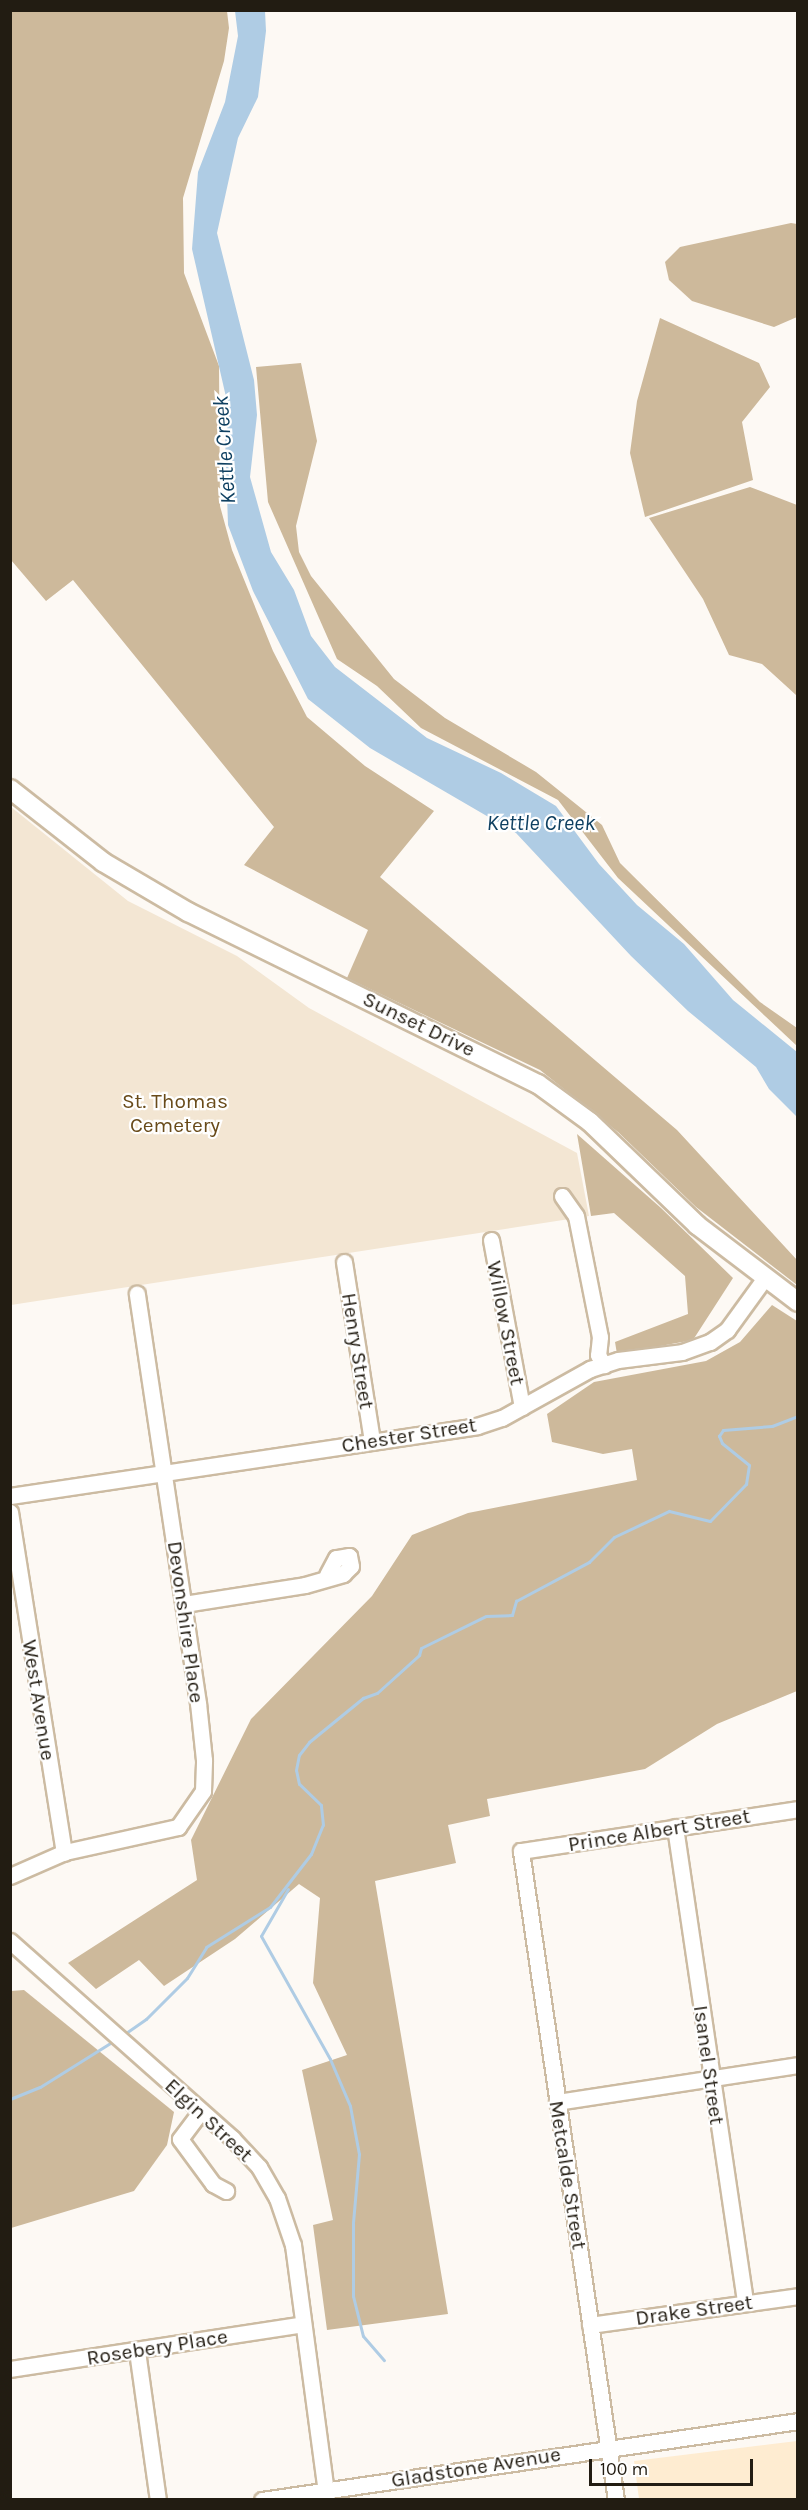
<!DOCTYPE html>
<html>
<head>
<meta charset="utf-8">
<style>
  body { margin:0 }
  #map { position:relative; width:808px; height:2510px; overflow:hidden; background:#fdf9f4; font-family:Karla,sans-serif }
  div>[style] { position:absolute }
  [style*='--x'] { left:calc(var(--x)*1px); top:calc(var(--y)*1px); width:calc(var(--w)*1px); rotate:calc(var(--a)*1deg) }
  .built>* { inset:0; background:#feecd1 }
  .green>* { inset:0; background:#f3e6d3 }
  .forest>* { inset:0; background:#cdb99b }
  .water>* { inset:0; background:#afcce4 }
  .stream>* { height:3px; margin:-1.5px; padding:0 1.5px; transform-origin:1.5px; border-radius:1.5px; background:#afcce4 }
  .roads { filter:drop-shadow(2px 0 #ccbba2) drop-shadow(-2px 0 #ccbba2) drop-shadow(0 2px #ccbba2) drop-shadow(0 -2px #ccbba2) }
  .minor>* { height:15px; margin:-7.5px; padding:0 7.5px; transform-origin:7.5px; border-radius:7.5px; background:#fff }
  .major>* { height:18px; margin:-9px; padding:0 9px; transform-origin:9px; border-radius:9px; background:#fff }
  span { translate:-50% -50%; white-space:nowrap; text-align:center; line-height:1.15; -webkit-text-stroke:4.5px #fff; paint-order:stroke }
  .street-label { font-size:21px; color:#221c12 }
  .park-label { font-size:21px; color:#694b1a }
  .water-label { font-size:22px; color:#0f4061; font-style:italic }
  .frame { position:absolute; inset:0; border:12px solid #221c12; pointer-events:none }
  .scale { position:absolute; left:589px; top:2459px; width:164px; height:27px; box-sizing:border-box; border:3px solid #221c12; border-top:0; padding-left:8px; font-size:18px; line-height:21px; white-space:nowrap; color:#221c12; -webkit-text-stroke:4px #fff; paint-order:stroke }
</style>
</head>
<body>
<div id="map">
  <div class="built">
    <div style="clip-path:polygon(797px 2441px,797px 2499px,639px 2499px,634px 2461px)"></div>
  </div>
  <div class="green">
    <div style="clip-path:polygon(11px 807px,128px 901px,237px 956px,309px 1008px,577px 1153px,589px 1216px,11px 1305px)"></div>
  </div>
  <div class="forest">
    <div style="clip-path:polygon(10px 11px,227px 11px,229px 28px,224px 61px,183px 198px,184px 273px,219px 366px,220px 506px,232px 550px,273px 651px,307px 717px,365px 766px,434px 811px,380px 877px,677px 1130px,797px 1260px,797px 1285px,696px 1207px,618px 1132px,540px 1070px,347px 978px,368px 930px,244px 865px,274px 827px,73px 580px,46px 601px,11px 560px)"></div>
    <div style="clip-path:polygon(791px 223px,797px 224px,797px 317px,774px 327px,692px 301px,669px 280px,665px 262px,680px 247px)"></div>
    <div style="clip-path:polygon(660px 318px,759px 363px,770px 387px,742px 422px,753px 480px,645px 517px,630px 453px,637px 401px)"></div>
    <div style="clip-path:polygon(301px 363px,317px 441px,296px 526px,299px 552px,311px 576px,394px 679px,445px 718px,536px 772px,602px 825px,620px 863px,760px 1002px,797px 1028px,797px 1046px,618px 878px,558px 800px,421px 728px,377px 686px,337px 659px,268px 502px,256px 367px)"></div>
    <div style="clip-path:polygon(750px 487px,797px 505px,796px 695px,762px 664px,729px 655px,703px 599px,649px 518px)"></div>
    <div style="clip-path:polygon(577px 1134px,661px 1208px,733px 1278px,693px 1340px,617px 1354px,615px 1342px,688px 1314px,685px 1276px,614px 1213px,591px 1216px)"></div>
    <div style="clip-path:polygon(772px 1305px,797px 1321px,797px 1691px,717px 1724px,645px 1769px,487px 1799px,490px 1816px,448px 1825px,456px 1863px,375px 1881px,448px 2314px,327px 2330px,313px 2225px,333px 2220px,302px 2070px,347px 2055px,313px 1983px,320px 1898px,299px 1884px,235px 1939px,164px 1986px,139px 1960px,96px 1989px,68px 1963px,197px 1880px,191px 1840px,251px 1719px,372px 1596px,412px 1535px,468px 1513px,637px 1480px,632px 1449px,603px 1454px,552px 1442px,547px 1414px,594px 1382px,706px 1361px,740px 1342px)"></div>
    <div style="clip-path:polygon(24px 1990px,174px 2112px,167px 2145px,134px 2191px,11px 2228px,11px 1991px)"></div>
  </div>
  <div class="water">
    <div style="clip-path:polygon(235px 11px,265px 11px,266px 31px,258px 97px,238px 138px,217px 233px,254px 380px,257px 415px,250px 477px,271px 552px,294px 590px,311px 636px,335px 667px,427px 738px,501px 773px,556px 806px,599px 864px,637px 905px,684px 944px,733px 1000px,797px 1052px,797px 1117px,769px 1089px,756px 1067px,688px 1011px,631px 956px,516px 833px,370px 748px,308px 699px,253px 591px,228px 525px,225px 434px,229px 410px,192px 249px,198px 172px,225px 102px,238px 36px)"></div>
  </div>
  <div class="stream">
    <div style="--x:288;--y:1889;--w:54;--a:119.9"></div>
    <div style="--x:261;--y:1936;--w:141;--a:60.7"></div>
    <div style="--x:330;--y:2059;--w:51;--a:66.9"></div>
    <div style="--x:350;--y:2106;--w:49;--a:79.4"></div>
    <div style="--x:359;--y:2154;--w:69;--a:95"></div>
    <div style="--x:353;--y:2223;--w:73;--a:90"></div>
    <div style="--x:353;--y:2296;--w:41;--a:76"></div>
    <div style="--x:363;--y:2336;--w:32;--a:49"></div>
    <div style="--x:123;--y:2035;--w:28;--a:-35"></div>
    <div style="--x:146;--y:2019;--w:58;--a:-45"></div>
    <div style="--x:187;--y:1978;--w:36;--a:-58"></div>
    <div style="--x:206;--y:1947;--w:75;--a:-32"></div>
    <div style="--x:270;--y:1907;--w:67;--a:-52.3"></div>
    <div style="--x:311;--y:1854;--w:31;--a:-68"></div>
    <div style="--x:323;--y:1825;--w:20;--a:-96"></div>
    <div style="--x:321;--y:1805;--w:30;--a:-136"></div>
    <div style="--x:299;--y:1784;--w:14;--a:-102"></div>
    <div style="--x:296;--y:1770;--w:15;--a:-79"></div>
    <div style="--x:299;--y:1755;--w:16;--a:-52"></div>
    <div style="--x:309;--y:1742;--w:70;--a:-39.2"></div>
    <div style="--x:363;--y:1698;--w:15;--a:-20"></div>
    <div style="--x:377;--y:1693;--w:57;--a:-42.1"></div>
    <div style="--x:419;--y:1655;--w:7;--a:-74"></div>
    <div style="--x:421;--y:1648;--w:72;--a:-26.2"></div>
    <div style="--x:486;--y:1616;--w:26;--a:-2"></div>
    <div style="--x:512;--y:1615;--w:15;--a:-74"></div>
    <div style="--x:516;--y:1601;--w:83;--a:-28.1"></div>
    <div style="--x:589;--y:1562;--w:35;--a:-45"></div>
    <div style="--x:614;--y:1537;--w:61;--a:-25.3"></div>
    <div style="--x:669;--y:1511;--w:42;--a:13.7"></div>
    <div style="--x:710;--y:1521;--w:52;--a:-45.8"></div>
    <div style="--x:746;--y:1484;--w:19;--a:-81"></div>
    <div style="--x:749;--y:1465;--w:35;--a:-141"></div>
    <div style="--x:722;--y:1443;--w:8;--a:-113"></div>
    <div style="--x:719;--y:1436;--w:7;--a:-56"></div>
    <div style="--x:723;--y:1430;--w:49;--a:-4.7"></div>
    <div style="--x:772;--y:1426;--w:28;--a:-21"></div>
    <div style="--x:10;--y:2099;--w:32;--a:-22"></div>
    <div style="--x:40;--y:2087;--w:89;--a:-32.1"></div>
  </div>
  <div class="roads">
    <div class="minor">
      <div style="--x:562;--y:1196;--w:24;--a:55"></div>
      <div style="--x:576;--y:1216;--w:123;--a:78.8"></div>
      <div style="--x:600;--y:1337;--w:18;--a:96"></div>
      <div style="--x:598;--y:1355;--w:12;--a:59"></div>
      <div style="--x:491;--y:1240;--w:170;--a:79.5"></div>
      <div style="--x:344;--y:1262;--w:181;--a:81.1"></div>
      <div style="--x:10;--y:1496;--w:472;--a:-8.5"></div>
      <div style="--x:477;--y:1426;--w:26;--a:-18"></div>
      <div style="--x:502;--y:1418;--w:101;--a:-29.1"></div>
      <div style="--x:590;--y:1369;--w:29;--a:-18"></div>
      <div style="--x:618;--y:1360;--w:64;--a:-7.1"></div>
      <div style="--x:682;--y:1352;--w:30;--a:-20"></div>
      <div style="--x:710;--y:1342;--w:21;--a:-35"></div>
      <div style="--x:727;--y:1330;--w:63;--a:-54"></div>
      <div style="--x:10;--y:1512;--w:345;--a:81"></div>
      <div style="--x:184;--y:1604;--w:122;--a:-8.9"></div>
      <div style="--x:305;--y:1585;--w:40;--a:-16"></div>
      <div style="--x:343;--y:1574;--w:11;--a:-45"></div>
      <div style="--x:351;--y:1566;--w:10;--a:-101"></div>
      <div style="--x:349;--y:1556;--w:13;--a:171"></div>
      <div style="--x:336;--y:1558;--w:19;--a:118"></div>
      <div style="--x:675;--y:1827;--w:481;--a:81.6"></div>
      <div style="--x:10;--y:1876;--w:60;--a:-23.6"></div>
      <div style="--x:65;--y:1852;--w:116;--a:-12.5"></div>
      <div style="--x:178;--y:1827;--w:44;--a:-55.2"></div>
      <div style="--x:203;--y:1791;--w:31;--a:-88"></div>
      <div style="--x:204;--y:1760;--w:57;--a:-96"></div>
      <div style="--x:198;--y:1703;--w:414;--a:-98.5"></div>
      <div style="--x:10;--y:1941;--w:297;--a:41.6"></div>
      <div style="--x:232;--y:2138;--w:40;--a:47"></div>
      <div style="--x:259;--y:2167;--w:36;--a:60"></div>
      <div style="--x:277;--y:2198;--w:50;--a:71.2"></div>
      <div style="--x:293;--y:2245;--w:257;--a:82.4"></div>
      <div style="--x:557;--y:2102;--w:244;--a:-8.7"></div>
      <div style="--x:201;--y:2111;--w:35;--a:127"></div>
      <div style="--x:180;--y:2139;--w:56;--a:53.7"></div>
      <div style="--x:213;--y:2184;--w:15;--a:28"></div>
      <div style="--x:590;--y:2325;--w:210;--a:-7.9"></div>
      <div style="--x:137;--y:2351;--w:150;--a:82"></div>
      <div style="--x:10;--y:2369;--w:296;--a:-8.7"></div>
      <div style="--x:262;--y:2500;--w:542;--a:-8.38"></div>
      <div style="--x:616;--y:2500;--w:656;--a:-98.33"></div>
      <div style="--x:521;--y:1851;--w:280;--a:-8.6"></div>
    </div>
    <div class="major">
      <div style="--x:10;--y:789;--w:118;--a:38.1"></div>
      <div style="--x:103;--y:862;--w:99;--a:30.5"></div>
      <div style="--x:188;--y:912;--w:390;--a:26.2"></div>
      <div style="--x:538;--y:1084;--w:64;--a:36.2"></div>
      <div style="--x:590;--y:1122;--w:149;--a:43.9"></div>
      <div style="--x:697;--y:1225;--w:127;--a:37.3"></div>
    </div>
  </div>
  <div class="street-label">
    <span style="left:419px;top:1024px;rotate:26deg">Sunset Drive</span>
    <span style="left:506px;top:1323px;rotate:79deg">Willow Street</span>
    <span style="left:358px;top:1351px;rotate:81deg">Henry Street</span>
    <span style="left:409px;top:1435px;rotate:-9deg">Chester Street</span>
    <span style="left:186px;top:1622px;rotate:82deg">Devonshire Place</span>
    <span style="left:39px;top:1700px;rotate:81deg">West Avenue</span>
    <span style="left:659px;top:1830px;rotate:-9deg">Prince Albert Street</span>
    <span style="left:709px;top:2065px;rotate:82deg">Isanel Street</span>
    <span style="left:209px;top:2120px;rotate:43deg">Elgin Street</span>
    <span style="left:568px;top:2175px;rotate:81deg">Metcalde Street</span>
    <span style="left:694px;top:2310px;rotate:-8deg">Drake Street</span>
    <span style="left:157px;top:2347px;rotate:-9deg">Rosebery Place</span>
    <span style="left:476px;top:2467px;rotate:-9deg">Gladstone Avenue</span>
  </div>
  <div class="park-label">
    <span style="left:175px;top:1113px">St. Thomas<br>Cemetery</span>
  </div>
  <div class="water-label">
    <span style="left:225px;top:450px;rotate:-94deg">Kettle Creek</span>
    <span style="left:541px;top:824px">Kettle Creek</span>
  </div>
  <div class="frame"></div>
  <div class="scale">100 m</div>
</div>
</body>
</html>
